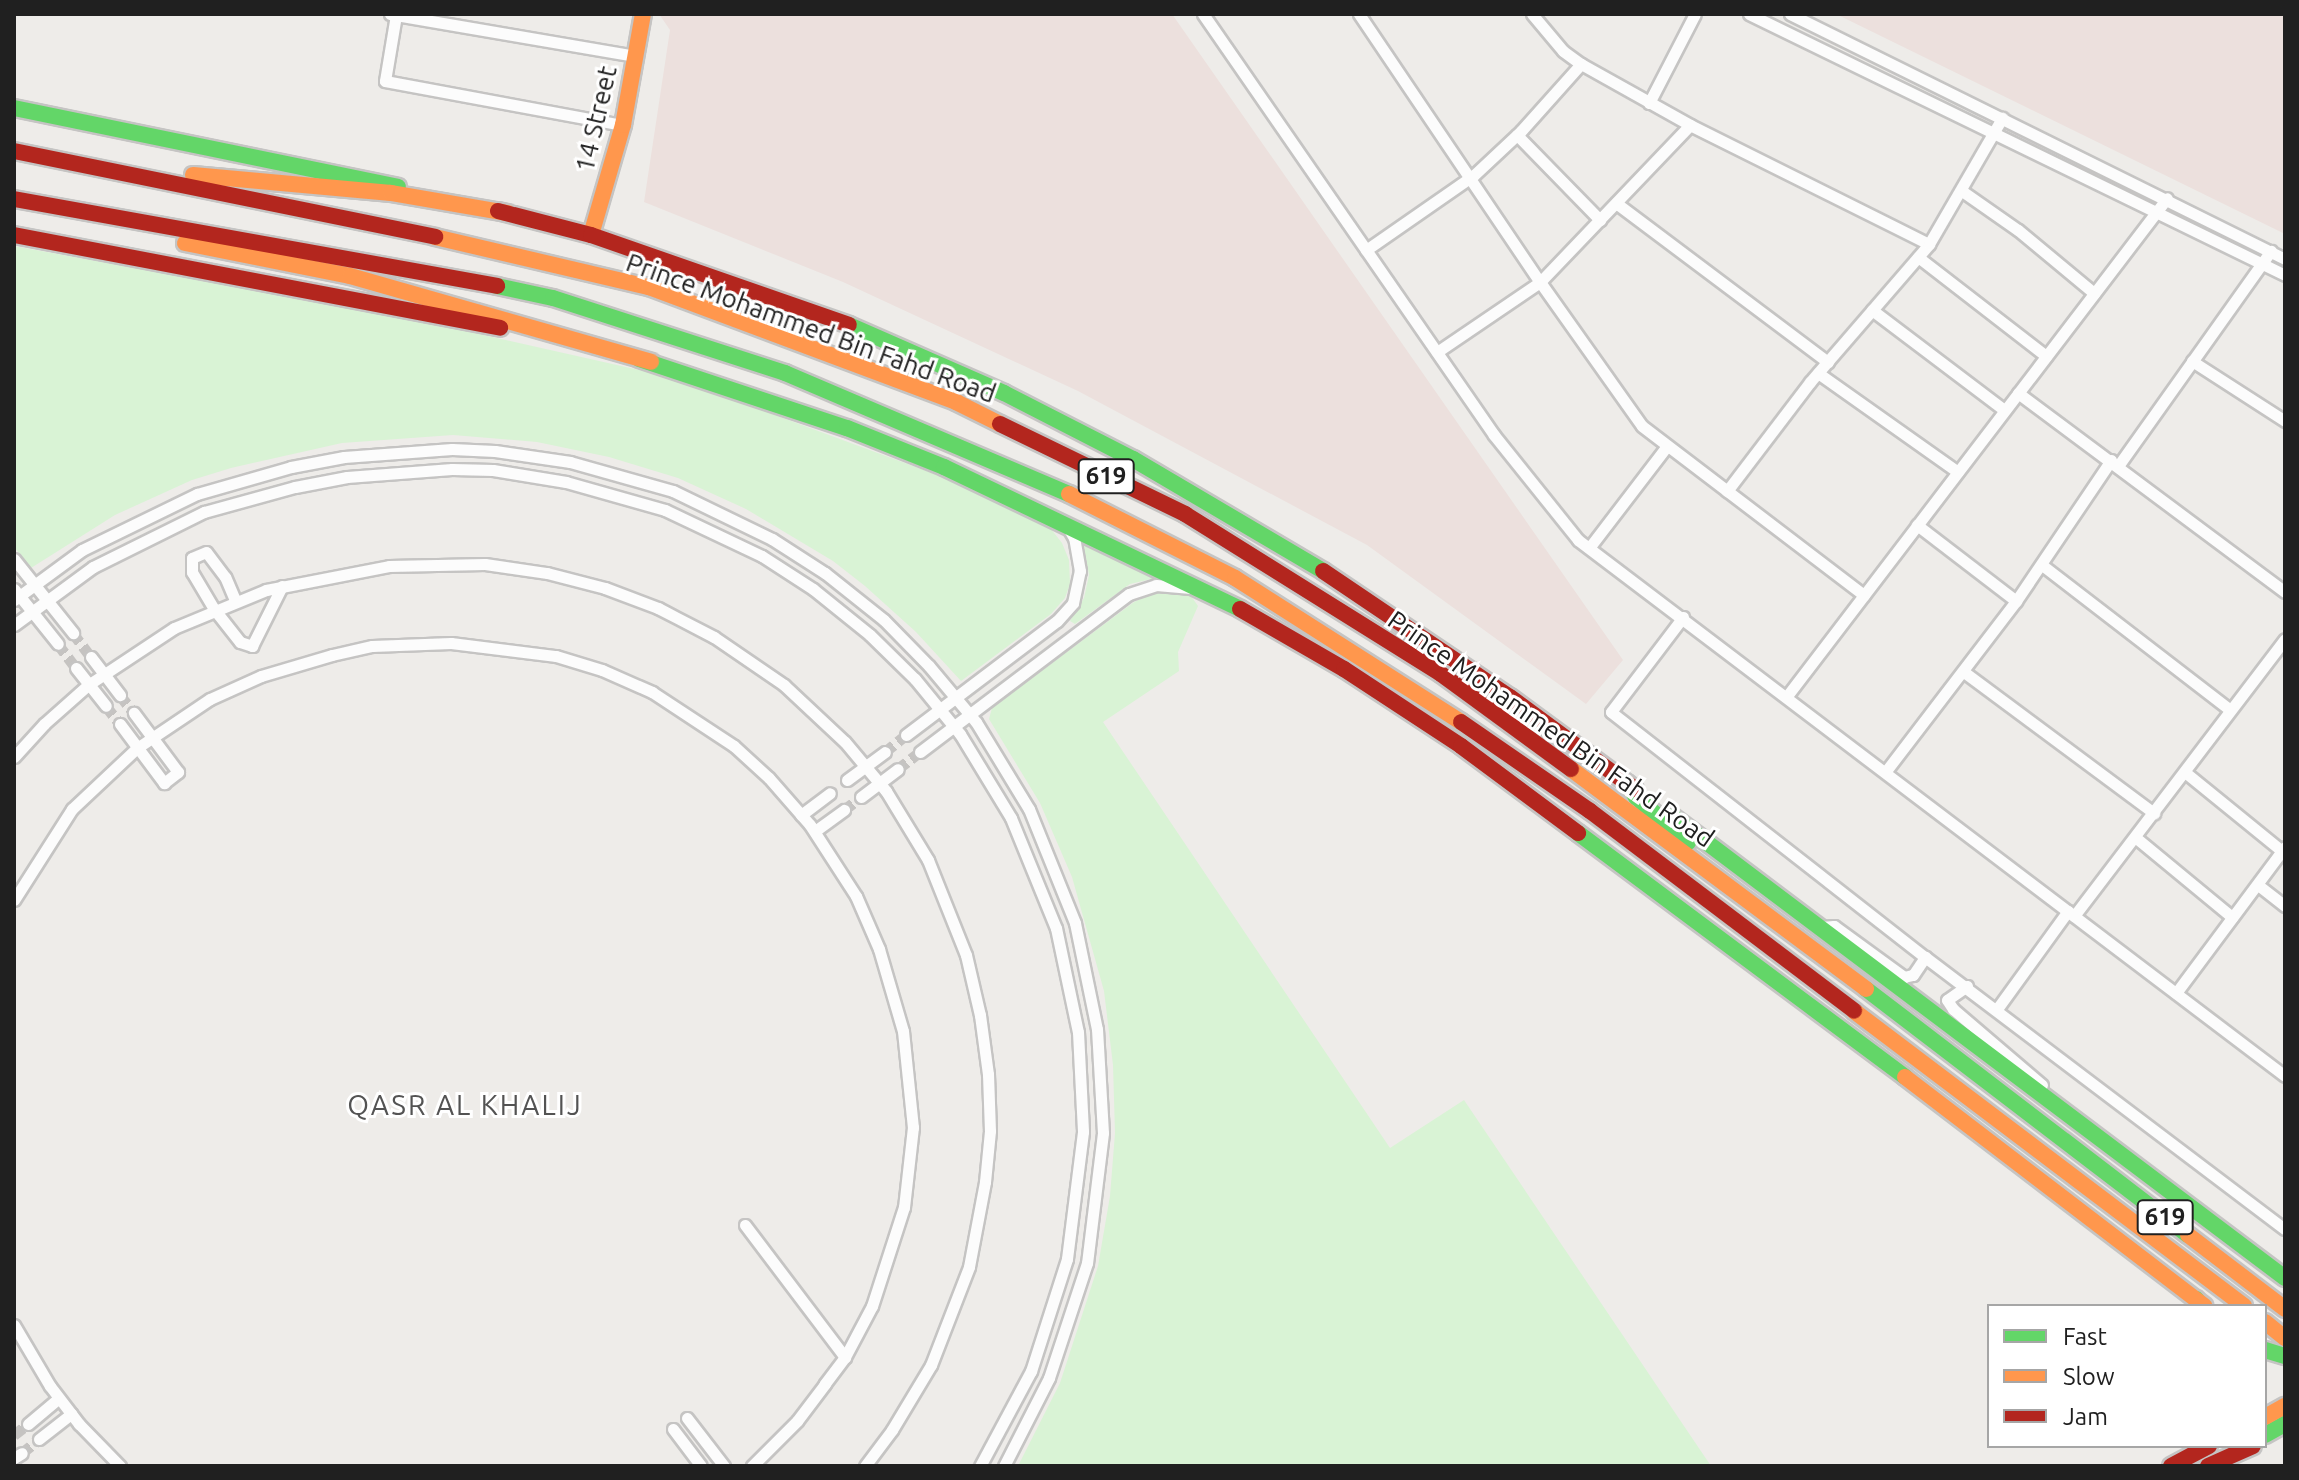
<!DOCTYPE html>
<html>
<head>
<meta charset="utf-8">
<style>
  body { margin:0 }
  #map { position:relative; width:2299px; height:1480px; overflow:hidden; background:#eeece9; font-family:Ubuntu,sans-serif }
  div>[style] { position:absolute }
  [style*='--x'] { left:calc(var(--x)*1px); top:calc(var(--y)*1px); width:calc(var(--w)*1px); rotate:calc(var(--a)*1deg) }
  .military>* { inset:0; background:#ece0dd }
  .park>* { inset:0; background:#d9f3d5 }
  .street-tunnel>* { height:11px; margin-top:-5.5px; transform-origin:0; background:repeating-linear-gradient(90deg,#c5c3c1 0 11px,transparent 0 16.5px) }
  .roads { filter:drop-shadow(2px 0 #c5c4c3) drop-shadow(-2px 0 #c5c4c3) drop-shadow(0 2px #c5c4c3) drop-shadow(0 -2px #c5c4c3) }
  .street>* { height:11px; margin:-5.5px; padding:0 5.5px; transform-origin:5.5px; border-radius:5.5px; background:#fcfcfc }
  .fast>* { height:16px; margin:-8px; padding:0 8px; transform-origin:8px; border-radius:8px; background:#63d668 }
  .slow>* { height:16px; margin:-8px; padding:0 8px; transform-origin:8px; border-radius:8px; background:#ff974d }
  .jam>* { height:16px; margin:-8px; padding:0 8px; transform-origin:8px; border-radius:8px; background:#b3261e }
  span { translate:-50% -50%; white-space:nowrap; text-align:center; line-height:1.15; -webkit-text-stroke:6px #fff; paint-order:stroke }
  .shield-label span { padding:2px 6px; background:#fff; border:2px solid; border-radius:6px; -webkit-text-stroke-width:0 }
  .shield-label { font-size:24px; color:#202020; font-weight:700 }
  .street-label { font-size:26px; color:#202020 }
  .neighbourhood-label { font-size:28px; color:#535353; letter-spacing:2px }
  .frame { position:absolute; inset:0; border:16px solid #202020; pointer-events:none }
  .legend { position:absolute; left:1987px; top:1304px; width:280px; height:144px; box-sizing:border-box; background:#fff; border:2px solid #a6a6a6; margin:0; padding:10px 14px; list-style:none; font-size:24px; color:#202020 }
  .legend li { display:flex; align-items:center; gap:16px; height:40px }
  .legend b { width:40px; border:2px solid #a6a6a6 }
</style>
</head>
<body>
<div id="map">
  <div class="military">
    <div style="clip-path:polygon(659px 14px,1172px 14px,1623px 660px,1586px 704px,1367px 545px,1078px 391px,843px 282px,644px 202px,670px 30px)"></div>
    <div style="clip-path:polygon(1836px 14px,2285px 14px,2285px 234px)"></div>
  </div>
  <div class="park">
    <div style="clip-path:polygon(14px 246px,413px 319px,648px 372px,726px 397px,940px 476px,1032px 518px,1051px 529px,1062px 543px,1069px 560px,1070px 584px,1065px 598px,1051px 614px,961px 681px,916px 632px,865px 586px,833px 561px,746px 509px,678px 478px,609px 457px,537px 442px,453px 435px,342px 443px,231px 468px,192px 480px,115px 515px,31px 568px,14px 547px)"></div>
    <div style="clip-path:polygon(1083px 542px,1118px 556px,1160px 577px,1130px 584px,1075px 624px,1070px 621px,1084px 598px,1089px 575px)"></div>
    <div style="clip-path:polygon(1157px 591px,1191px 596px,1198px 606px,1178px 652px,1179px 671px,1103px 722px,1390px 1148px,1464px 1100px,1711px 1466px,1018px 1466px,1060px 1383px,1098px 1266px,1110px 1196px,1115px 1133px,1113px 1065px,1104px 991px,1072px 877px,1040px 803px,989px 719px,992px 708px,1134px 602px)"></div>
  </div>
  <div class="street-tunnel">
    <div style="--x:73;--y:633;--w:30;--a:53"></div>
    <div style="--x:58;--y:644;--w:30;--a:53"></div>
    <div style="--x:120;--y:695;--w:23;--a:52"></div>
    <div style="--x:106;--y:706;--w:23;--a:52"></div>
    <div style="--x:885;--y:752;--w:27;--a:-39"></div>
    <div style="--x:898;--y:769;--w:28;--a:-38"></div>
    <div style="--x:844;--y:810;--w:21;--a:-37"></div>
    <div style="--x:14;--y:1435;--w:18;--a:-38"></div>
    <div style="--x:22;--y:1453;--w:22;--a:-39"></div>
  </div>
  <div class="roads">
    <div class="street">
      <div style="--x:390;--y:14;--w:249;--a:9.7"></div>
      <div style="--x:1203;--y:14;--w:512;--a:55.35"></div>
      <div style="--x:1494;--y:435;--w:134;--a:51.3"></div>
      <div style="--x:1578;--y:540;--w:887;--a:37.17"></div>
      <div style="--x:1359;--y:14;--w:323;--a:56"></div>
      <div style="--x:1540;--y:282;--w:176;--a:54.7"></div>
      <div style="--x:1642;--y:426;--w:279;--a:37.3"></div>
      <div style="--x:1532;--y:14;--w:48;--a:50"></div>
      <div style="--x:1563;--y:51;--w:22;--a:36"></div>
      <div style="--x:1581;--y:64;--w:125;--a:29.2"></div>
      <div style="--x:1690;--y:125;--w:267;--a:26.5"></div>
      <div style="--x:1749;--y:14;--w:596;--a:25.96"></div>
      <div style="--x:1790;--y:14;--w:552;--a:26.33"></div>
      <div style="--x:396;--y:15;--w:67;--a:99.5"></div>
      <div style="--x:385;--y:81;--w:242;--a:10.5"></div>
      <div style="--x:1649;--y:103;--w:100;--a:-62.7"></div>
      <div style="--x:1517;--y:135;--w:119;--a:45.7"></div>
      <div style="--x:1962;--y:191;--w:68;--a:34.9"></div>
      <div style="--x:2018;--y:230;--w:99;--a:39.7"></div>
      <div style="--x:1616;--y:203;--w:265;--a:36.9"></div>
      <div style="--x:1366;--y:250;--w:131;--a:-34.8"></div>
      <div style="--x:1474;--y:175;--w:64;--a:-43.1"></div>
      <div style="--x:1521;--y:131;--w:90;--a:-48.2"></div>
      <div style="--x:1918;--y:257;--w:162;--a:37.7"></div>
      <div style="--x:1872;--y:310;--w:166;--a:37.1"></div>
      <div style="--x:1437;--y:352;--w:125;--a:-34.2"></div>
      <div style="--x:1540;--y:282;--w:217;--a:-46.3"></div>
      <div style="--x:2192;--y:361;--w:111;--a:32.8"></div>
      <div style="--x:1818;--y:373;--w:171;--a:35.3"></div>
      <div style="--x:2018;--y:393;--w:333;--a:36.7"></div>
      <div style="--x:2118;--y:466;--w:264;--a:-54.6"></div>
      <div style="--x:1727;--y:491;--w:137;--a:-52.7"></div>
      <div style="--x:1810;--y:382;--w:182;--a:-49.2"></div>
      <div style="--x:1929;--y:244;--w:146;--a:-59.9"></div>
      <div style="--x:1917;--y:525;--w:125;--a:37.5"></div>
      <div style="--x:1589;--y:548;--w:128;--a:-52.6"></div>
      <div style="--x:14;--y:559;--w:95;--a:51.4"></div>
      <div style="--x:2042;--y:565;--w:237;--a:37.6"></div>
      <div style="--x:14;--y:589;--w:70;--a:51.3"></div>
      <div style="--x:14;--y:600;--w:84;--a:-36.3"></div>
      <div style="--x:82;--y:550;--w:128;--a:-26"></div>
      <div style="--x:197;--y:494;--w:98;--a:-16"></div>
      <div style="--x:291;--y:467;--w:54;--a:-10.7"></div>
      <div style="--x:344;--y:457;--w:108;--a:-4.2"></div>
      <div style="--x:452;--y:449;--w:43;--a:2.7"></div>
      <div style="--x:495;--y:451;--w:76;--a:8.3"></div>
      <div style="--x:570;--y:462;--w:107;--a:15.7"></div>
      <div style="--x:673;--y:491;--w:110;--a:25.9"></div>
      <div style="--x:772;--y:539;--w:63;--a:32.7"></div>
      <div style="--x:825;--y:573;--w:75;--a:38.5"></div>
      <div style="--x:884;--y:620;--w:64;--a:45.6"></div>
      <div style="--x:929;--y:666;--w:73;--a:50"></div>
      <div style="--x:976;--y:722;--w:102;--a:58.7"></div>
      <div style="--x:1029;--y:809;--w:123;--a:68"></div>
      <div style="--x:1075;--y:923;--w:108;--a:78.3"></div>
      <div style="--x:1097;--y:1029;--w:104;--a:86.7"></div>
      <div style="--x:1103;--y:1133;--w:131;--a:97"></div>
      <div style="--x:1087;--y:1263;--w:121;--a:108.3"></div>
      <div style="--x:1049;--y:1378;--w:99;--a:117.1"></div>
      <div style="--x:235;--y:600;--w:25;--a:-113"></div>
      <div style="--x:225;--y:577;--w:31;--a:-127"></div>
      <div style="--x:206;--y:552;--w:15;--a:157"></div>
      <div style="--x:192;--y:558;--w:14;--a:90"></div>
      <div style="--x:192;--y:572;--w:43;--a:59.3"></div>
      <div style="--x:214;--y:609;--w:42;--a:51.8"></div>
      <div style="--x:240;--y:642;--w:13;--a:18"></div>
      <div style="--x:252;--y:646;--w:67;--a:-63.4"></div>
      <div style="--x:1683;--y:617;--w:119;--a:127.2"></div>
      <div style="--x:1611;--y:712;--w:398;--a:38"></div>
      <div style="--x:1925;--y:957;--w:451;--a:37.1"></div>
      <div style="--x:14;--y:625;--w:98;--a:-36.3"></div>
      <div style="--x:93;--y:567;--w:124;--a:-26.4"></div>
      <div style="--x:204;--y:512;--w:94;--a:-15.4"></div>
      <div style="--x:295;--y:487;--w:53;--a:-10.9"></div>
      <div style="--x:347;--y:477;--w:105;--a:-4.4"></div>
      <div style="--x:452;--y:469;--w:41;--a:1.4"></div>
      <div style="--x:493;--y:470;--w:74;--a:9.3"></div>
      <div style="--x:566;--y:482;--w:103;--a:15.8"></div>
      <div style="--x:665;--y:510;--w:107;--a:25.4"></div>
      <div style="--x:762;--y:556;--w:61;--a:32.9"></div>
      <div style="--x:813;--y:589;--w:73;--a:38.9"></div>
      <div style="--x:870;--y:635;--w:63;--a:44.4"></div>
      <div style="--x:915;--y:679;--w:71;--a:50.7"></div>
      <div style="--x:960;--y:734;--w:98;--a:58.7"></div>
      <div style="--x:1011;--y:818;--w:119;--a:67.8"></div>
      <div style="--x:1056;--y:928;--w:106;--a:78.1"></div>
      <div style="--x:1078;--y:1032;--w:100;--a:87.1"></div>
      <div style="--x:1083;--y:1132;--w:128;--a:97.2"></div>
      <div style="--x:1067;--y:1259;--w:118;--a:107.8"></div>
      <div style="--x:1031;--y:1371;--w:108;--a:118.2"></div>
      <div style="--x:91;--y:657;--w:48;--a:52.7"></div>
      <div style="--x:76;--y:668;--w:48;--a:51.7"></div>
      <div style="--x:1964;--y:672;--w:237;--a:36.6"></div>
      <div style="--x:1787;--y:696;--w:626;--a:-52.65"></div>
      <div style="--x:120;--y:724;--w:74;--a:53.3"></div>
      <div style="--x:164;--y:783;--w:18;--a:-38"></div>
      <div style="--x:178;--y:772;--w:74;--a:-126.7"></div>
      <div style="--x:906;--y:735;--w:189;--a:-37.1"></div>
      <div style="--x:1057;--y:621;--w:24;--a:-48"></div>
      <div style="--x:1073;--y:603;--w:33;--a:-78"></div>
      <div style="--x:1080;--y:571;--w:34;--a:-100"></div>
      <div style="--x:1074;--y:538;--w:16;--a:-120"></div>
      <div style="--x:920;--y:752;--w:262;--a:-37.1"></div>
      <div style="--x:1129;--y:594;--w:28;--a:-18"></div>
      <div style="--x:1156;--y:585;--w:35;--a:5"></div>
      <div style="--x:14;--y:757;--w:45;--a:-47.7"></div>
      <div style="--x:44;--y:724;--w:59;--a:-41.6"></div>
      <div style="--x:88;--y:685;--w:103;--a:-33.5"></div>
      <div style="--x:174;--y:628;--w:100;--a:-22.4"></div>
      <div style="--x:266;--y:590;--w:125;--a:-11"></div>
      <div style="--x:389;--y:566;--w:96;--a:-1.2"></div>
      <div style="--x:485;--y:564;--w:63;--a:8.3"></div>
      <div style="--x:547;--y:573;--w:60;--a:14.5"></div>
      <div style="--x:605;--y:588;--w:57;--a:20.7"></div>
      <div style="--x:658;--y:608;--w:63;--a:27.4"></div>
      <div style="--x:714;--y:637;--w:85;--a:34.4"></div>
      <div style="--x:784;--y:685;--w:83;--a:43.1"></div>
      <div style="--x:845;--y:742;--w:64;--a:50.1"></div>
      <div style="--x:886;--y:791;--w:81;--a:58.7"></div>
      <div style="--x:928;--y:860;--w:102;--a:68.2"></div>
      <div style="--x:966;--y:955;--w:62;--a:76.9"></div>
      <div style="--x:980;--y:1015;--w:60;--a:82.3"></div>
      <div style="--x:988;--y:1074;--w:57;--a:88"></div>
      <div style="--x:990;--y:1131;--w:51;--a:95.6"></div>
      <div style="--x:985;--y:1182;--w:86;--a:100.7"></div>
      <div style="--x:969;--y:1267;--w:105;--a:111.2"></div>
      <div style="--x:931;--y:1365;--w:76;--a:121"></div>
      <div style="--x:892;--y:1430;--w:45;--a:126.9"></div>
      <div style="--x:1886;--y:771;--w:214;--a:-52.6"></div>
      <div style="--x:2016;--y:601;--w:170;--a:-56"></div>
      <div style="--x:2186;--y:773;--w:124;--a:39.1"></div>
      <div style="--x:847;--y:780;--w:47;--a:-36.4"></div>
      <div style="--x:861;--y:797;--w:46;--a:-37.1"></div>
      <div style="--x:801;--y:815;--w:36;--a:-37"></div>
      <div style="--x:815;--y:831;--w:36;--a:-36"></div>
      <div style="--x:2135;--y:837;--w:126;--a:39.5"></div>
      <div style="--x:2258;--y:885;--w:34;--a:38"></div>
      <div style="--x:14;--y:900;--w:108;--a:-57.5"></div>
      <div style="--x:72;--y:809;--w:89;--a:-43.2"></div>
      <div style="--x:137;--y:748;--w:88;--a:-33.9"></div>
      <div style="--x:210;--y:699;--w:56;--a:-24.3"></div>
      <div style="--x:261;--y:676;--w:74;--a:-16.5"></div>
      <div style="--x:332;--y:655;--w:41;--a:-12.7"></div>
      <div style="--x:372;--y:646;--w:79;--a:-2.2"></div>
      <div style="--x:451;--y:643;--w:106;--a:7.1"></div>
      <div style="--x:556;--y:656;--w:48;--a:16.9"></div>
      <div style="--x:602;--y:670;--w:55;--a:23.7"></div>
      <div style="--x:652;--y:692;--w:98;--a:33.4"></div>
      <div style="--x:734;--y:746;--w:47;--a:42.4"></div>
      <div style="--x:769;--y:778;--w:62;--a:48.9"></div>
      <div style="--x:810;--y:825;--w:85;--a:57.1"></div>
      <div style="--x:856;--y:896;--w:58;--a:66.5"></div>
      <div style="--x:879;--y:949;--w:85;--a:73.7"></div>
      <div style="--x:903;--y:1031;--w:97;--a:84.1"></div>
      <div style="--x:913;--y:1127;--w:81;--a:96.4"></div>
      <div style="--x:904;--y:1207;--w:104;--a:107.9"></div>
      <div style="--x:872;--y:1306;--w:58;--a:117.9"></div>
      <div style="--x:845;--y:1357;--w:34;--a:127"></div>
      <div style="--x:825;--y:1384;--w:46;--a:127.1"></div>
      <div style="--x:797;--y:1421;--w:64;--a:135"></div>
      <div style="--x:2074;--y:916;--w:348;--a:-52.7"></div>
      <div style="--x:1820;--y:927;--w:14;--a:-4"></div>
      <div style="--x:1834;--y:926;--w:87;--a:36.1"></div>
      <div style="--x:1904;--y:977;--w:9;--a:-13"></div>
      <div style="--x:1913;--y:975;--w:22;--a:-56"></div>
      <div style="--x:1967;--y:986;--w:24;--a:145"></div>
      <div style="--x:1947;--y:1000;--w:11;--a:56"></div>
      <div style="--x:1953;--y:1009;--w:117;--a:40.5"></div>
      <div style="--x:2176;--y:993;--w:182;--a:-53.3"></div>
      <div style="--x:1997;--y:1009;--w:121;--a:-54.1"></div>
      <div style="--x:745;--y:1225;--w:166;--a:52.9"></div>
      <div style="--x:14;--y:1325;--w:71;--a:59.5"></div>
      <div style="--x:50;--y:1386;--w:48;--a:52.7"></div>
      <div style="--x:79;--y:1424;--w:59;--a:45.7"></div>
      <div style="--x:687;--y:1418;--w:61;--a:52.4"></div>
      <div style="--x:28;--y:1424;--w:40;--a:-40"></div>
      <div style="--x:673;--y:1429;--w:46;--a:52.9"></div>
      <div style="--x:39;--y:1439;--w:41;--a:-38"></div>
      <div style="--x:14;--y:1458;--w:9;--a:-32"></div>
    </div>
    <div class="fast">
      <div style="--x:14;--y:108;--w:392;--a:11.6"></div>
      <div style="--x:497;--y:286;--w:57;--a:12.1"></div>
      <div style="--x:553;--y:298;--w:244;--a:17.9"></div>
      <div style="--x:785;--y:373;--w:309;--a:23.1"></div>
      <div style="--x:849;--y:325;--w:169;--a:23.7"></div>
      <div style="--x:1004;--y:393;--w:145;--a:27.1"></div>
      <div style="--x:1133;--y:459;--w:221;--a:30.5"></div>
      <div style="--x:639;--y:359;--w:219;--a:18.4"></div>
      <div style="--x:847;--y:428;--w:105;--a:21.9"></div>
      <div style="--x:944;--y:467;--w:328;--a:25.6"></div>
      <div style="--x:1627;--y:783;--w:17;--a:57"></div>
      <div style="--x:1636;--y:797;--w:69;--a:40.9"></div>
      <div style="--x:1673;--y:817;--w:766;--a:36.99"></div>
      <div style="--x:1578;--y:833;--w:408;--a:36.7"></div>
      <div style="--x:1866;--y:989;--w:405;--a:37.4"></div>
      <div style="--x:2196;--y:1299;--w:9;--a:54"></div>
      <div style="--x:2265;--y:1350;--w:21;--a:17"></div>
      <div style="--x:2265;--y:1435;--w:23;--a:-29"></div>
    </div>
    <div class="slow">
      <div style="--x:193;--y:175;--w:199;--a:5.2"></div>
      <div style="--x:391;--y:193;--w:118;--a:9.8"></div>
      <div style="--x:591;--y:235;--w:115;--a:-73.8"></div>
      <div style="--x:623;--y:125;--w:113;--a:-79.8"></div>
      <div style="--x:435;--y:237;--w:220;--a:13.2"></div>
      <div style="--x:649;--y:287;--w:328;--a:20.5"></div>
      <div style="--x:956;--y:402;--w:49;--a:26.6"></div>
      <div style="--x:185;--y:243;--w:168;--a:11.3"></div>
      <div style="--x:350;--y:276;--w:313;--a:15.9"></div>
      <div style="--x:1069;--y:494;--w:186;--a:26.8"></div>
      <div style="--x:1235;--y:578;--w:268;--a:32.5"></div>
      <div style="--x:1571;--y:769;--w:368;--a:36.7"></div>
      <div style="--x:1854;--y:1011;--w:489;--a:37.1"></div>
      <div style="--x:1905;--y:1077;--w:377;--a:37.4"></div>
      <div style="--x:2188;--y:1235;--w:122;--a:37.3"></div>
      <div style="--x:2265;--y:1322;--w:26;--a:39"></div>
      <div style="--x:2265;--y:1417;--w:23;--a:-29"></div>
    </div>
    <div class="jam">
      <div style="--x:14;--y:151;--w:430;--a:11.5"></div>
      <div style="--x:14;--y:199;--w:491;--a:10.2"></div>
      <div style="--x:498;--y:211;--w:96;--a:14.5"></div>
      <div style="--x:591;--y:235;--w:273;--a:19.2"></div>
      <div style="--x:14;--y:235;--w:495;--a:10.8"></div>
      <div style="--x:1000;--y:424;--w:206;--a:25.9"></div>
      <div style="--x:1185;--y:514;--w:302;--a:32"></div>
      <div style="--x:1441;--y:674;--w:161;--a:36.2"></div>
      <div style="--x:1323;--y:571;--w:225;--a:34"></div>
      <div style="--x:1510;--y:697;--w:155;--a:36.4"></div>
      <div style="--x:1240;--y:609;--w:120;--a:30"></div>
      <div style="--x:1344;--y:669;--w:140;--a:33.3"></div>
      <div style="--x:1461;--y:746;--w:146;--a:36.6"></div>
      <div style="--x:1461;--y:722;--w:157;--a:34.6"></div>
      <div style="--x:1590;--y:811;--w:331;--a:37.1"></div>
      <div style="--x:2171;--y:1466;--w:43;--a:-27.8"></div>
      <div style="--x:2208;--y:1466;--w:49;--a:-24"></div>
    </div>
  </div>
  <div class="shield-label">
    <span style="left:1106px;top:476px">619</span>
    <span style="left:2165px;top:1217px">619</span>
  </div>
  <div class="street-label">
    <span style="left:596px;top:119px;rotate:-77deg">14 Street</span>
    <span style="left:811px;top:328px;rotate:20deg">Prince Mohammed Bin Fahd Road</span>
    <span style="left:1551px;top:729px;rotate:35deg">Prince Mohammed Bin Fahd Road</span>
  </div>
  <div class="neighbourhood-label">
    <span style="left:465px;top:1105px">QASR AL KHALIJ</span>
  </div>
  <div class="frame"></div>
  <ul class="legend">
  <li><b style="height:10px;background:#63d668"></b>Fast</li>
  <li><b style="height:10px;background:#ff974d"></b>Slow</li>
  <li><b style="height:10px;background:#b3261e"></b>Jam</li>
  </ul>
</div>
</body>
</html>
